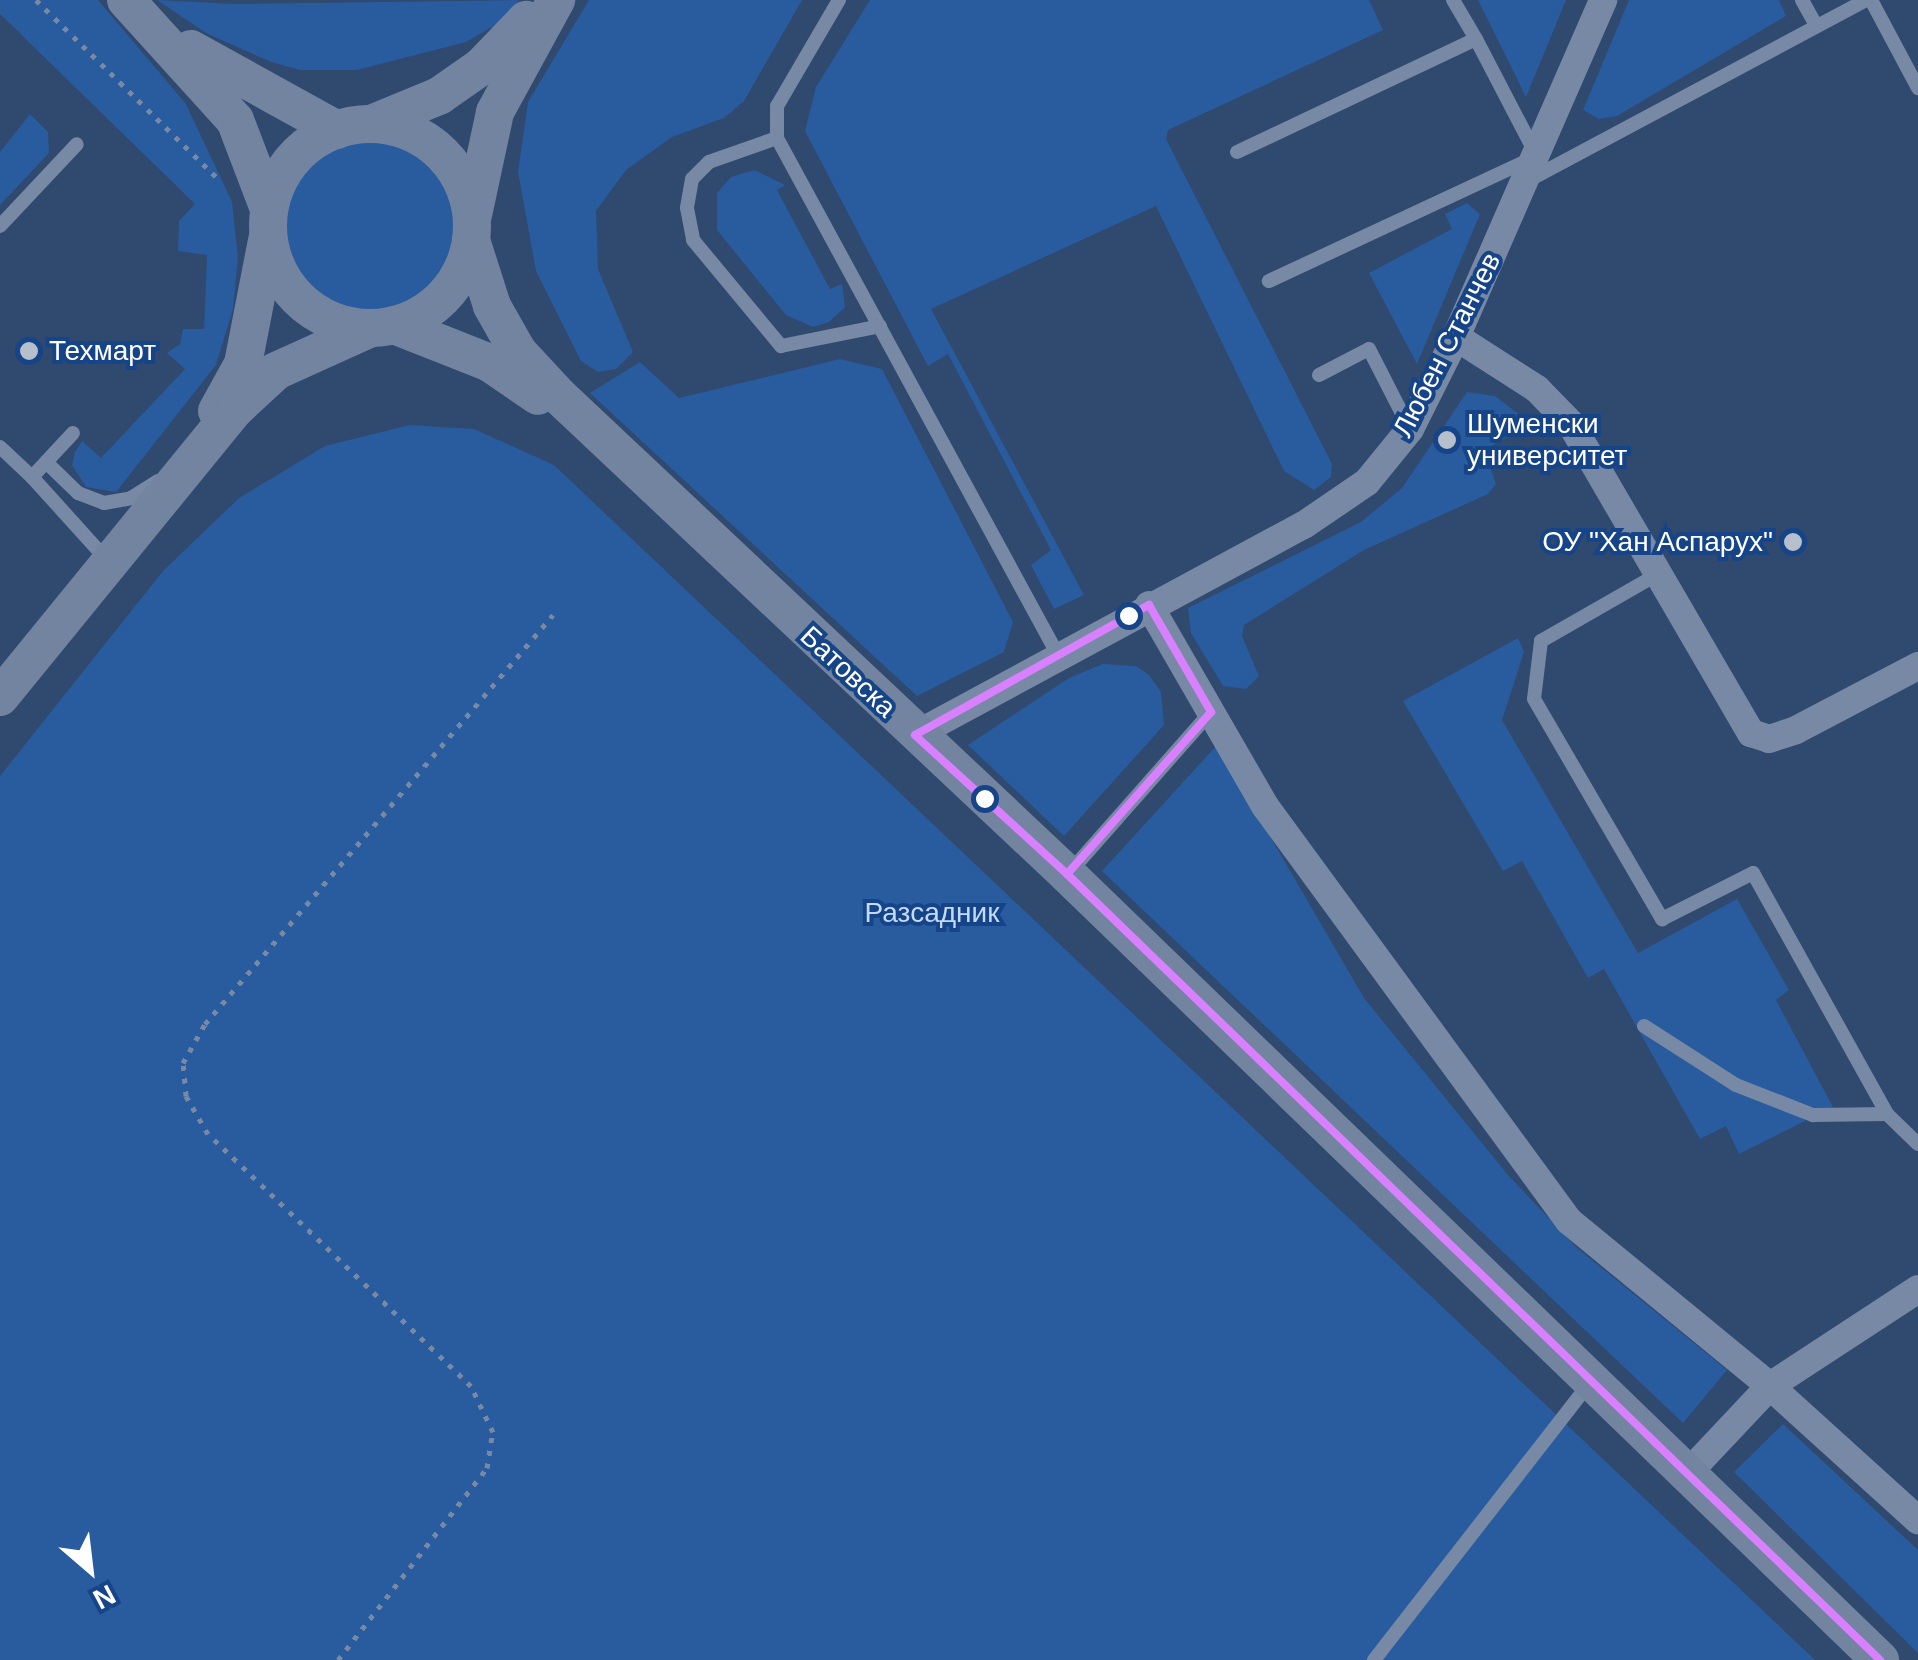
<!DOCTYPE html>
<html>
<head>
<meta charset="utf-8">
<style>
  body { margin:0 }
  #map { position:relative; width:1918px; height:1660px; overflow:hidden; background:#30496e; font-family:Arial,sans-serif }
  div>[style] { position:absolute }
  [style*='--x'] { left:calc(var(--x)*1px); top:calc(var(--y)*1px); width:calc(var(--w)*1px); rotate:calc(var(--a)*1deg) }
  .green>* { inset:0; background:#295b9f }
  .round { border-radius:50% }
  .path>* { height:5px; margin-top:-2.5px; transform-origin:0; background:repeating-linear-gradient(90deg,#7789a4 0 5px,transparent 0 13px) }
  .lane>* { height:14px; margin:-7px; padding:0 7px; transform-origin:7px; border-radius:7px; background:#7789a4 }
  .street>* { height:28px; margin:-14px; padding:0 14px; transform-origin:14px; border-radius:14px; background:#7789a4 }
  .secondary>* { height:38px; margin:-19px; padding:0 19px; transform-origin:19px; border-radius:19px; background:#72849f }
  .secondary>.ring { margin:-19px; padding:0; box-sizing:content-box; background:none; border:38px solid #72849f; border-radius:50% }
  .bus-1>* { height:8px; margin:-4px; padding:0 4px; transform-origin:4px; border-radius:4px; background:#d880ff }
  .dots>* { width:28px; height:28px; translate:-50% -50%; box-sizing:border-box; border:5px solid #164488; border-radius:50% }
  span { translate:-50% -50%; white-space:nowrap; text-align:center; line-height:1.15; -webkit-text-stroke:8px #164488; paint-order:stroke }
  .street-label { font-size:28px; color:#fff }
  .poi-label { font-size:28px; color:#fff }
  .left { translate:0 -50%; text-align:left }
  .right { translate:-100% -50%; text-align:right }
  .park-label { font-size:28px; color:#c3dafa }
  .north { position:absolute; left:40px; top:1520px; width:100px; height:100px; -webkit-text-stroke:8px #164488; paint-order:stroke; rotate:152deg; font-size:28px; font-weight:700; line-height:40px; text-align:center; color:#fff }
  .north::after { content:''; display:block; margin:auto; width:35px; height:45px; background:#fff; clip-path:polygon(50% 0,100% 100%,50% 72%,0 100%) }
</style>
</head>
<body>
<div id="map">
  <div class="green">
    <div style="clip-path:polygon(0 0,98px 0,186px 104px,232px 202px,238px 257px,233px 309px,216px 365px,116px 492px,86px 487px,72px 465px,75px 452px,82px 441px,101px 458px,185px 369px,167px 353px,180px 344px,183px 329px,204px 329px,207px 255px,178px 251px,179px 221px,195px 204px,0 14px)"></div>
    <div style="clip-path:polygon(157px 0,235px 4px,519px 0,499px 23px,466px 42px,357px 70px,300px 70px,271px 62px,206px 33px)"></div>
    <div style="clip-path:polygon(589px 0,802px 0,744px 101px,724px 118px,672px 137px,626px 170px,596px 211px,598px 269px,633px 352px,616px 369px,598px 372px,581px 361px,536px 271px,518px 172px,528px 102px)"></div>
    <div style="clip-path:polygon(870px 0,1369px 0,1383px 30px,1168px 130px,1166px 139px,1332px 464px,1331px 477px,1314px 490px,1284px 471px,1156px 206px,931px 309px,1084px 595px,1054px 609px,1031px 565px,1051px 550px,948px 354px,928px 366px,805px 131px,816px 87px)"></div>
    <div style="clip-path:polygon(1478px 0,1566px 0,1526px 97px)"></div>
    <div style="clip-path:polygon(1629px 0,1779px 0,1786px 16px,1617px 116px,1599px 119px,1583px 110px)"></div>
    <div style="clip-path:polygon(30px 114px,48px 132px,49px 153px,0 205px,0 152px)"></div>
    <div class="round" style="left:283px;top:140px;width:174px;height:174px"></div>
    <div style="clip-path:polygon(754px 170px,785px 185px,777px 190px,830px 289px,842px 284px,845px 307px,829px 322px,813px 327px,786px 315px,717px 230px,717px 193px,731px 177px)"></div>
    <div style="clip-path:polygon(1467px 203px,1480px 214px,1417px 364px,1369px 273px,1452px 229px,1445px 214px)"></div>
    <div style="clip-path:polygon(840px 359px,882px 369px,1013px 622px,1004px 652px,917px 696px,590px 393px,640px 362px,679px 398px)"></div>
    <div style="clip-path:polygon(1467px 392px,1495px 396px,1531px 424px,1484px 450px,1496px 484px,1488px 494px,1364px 550px,1244px 625px,1242px 636px,1259px 676px,1246px 689px,1223px 686px,1191px 633px,1188px 608px,1361px 522px,1402px 488px)"></div>
    <div style="clip-path:polygon(410px 425px,474px 429px,554px 465px,1815px 1660px,0 1660px,0 776px,163px 571px,239px 498px,325px 446px)"></div>
    <div style="clip-path:polygon(1518px 638px,1524px 652px,1502px 720px,1638px 953px,1737px 899px,1789px 990px,1776px 1000px,1833px 1107px,1739px 1154px,1726px 1126px,1700px 1139px,1604px 969px,1588px 978px,1522px 861px,1503px 871px,1403px 701px)"></div>
    <div style="clip-path:polygon(1103px 664px,1136px 666px,1149px 675px,1161px 692px,1164px 725px,1064px 836px,968px 745px,1069px 678px)"></div>
    <div style="clip-path:polygon(1217px 745px,1364px 998px,1508px 1175px,1576px 1247px,1727px 1370px,1683px 1423px,1102px 871px)"></div>
    <div style="clip-path:polygon(1783px 1424px,1918px 1550px,1918px 1653px,1734px 1472px)"></div>
  </div>
  <div class="path">
    <div style="--x:36;--y:0;--w:258;--a:44.5"></div>
    <div style="--x:338;--y:1660;--w:243;--a:-52.2"></div>
    <div style="--x:487;--y:1468;--w:36;--a:-81"></div>
    <div style="--x:493;--y:1432;--w:51;--a:-115.6"></div>
    <div style="--x:471;--y:1386;--w:364;--a:-136.2"></div>
    <div style="--x:208;--y:1134;--w:44;--a:-120.1"></div>
    <div style="--x:186;--y:1096;--w:33;--a:-95"></div>
    <div style="--x:183;--y:1063;--w:45;--a:-60.6"></div>
    <div style="--x:205;--y:1024;--w:537;--a:-49.61"></div>
  </div>
  <div class="lane">
    <div style="--x:839;--y:0;--w:123;--a:120.3"></div>
    <div style="--x:777;--y:106;--w:32;--a:90"></div>
    <div style="--x:777;--y:138;--w:588;--a:61.48"></div>
    <div style="--x:1453;--y:0;--w:45;--a:59.5"></div>
    <div style="--x:1802;--y:0;--w:29;--a:61"></div>
    <div style="--x:1871;--y:0;--w:100;--a:61.9"></div>
    <div style="--x:777;--y:138;--w:72;--a:160.6"></div>
    <div style="--x:709;--y:162;--w:24;--a:135"></div>
    <div style="--x:692;--y:179;--w:29;--a:100"></div>
    <div style="--x:687;--y:208;--w:33;--a:79"></div>
    <div style="--x:693;--y:240;--w:138;--a:50.3"></div>
    <div style="--x:781;--y:346;--w:101;--a:-11.4"></div>
    <div style="--x:1237;--y:152;--w:264;--a:-25.3"></div>
    <div style="--x:1476;--y:39;--w:132;--a:62.5"></div>
    <div style="--x:1537;--y:156;--w:296;--a:155"></div>
    <div style="--x:1529;--y:180;--w:382;--a:-28.1"></div>
    <div style="--x:0;--y:226;--w:112;--a:-46.8"></div>
    <div style="--x:1319;--y:375;--w:56;--a:-27.5"></div>
    <div style="--x:1369;--y:349;--w:90;--a:62.9"></div>
    <div style="--x:0;--y:447;--w:44;--a:43.2"></div>
    <div style="--x:32;--y:477;--w:60;--a:-47"></div>
    <div style="--x:46;--y:462;--w:45;--a:44.1"></div>
    <div style="--x:78;--y:493;--w:28;--a:21"></div>
    <div style="--x:104;--y:503;--w:27;--a:-10"></div>
    <div style="--x:131;--y:498;--w:32;--a:-32"></div>
    <div style="--x:32;--y:477;--w:110;--a:47.9"></div>
    <div style="--x:1658;--y:574;--w:135;--a:150.2"></div>
    <div style="--x:1541;--y:641;--w:58;--a:96.9"></div>
    <div style="--x:1534;--y:699;--w:255;--a:59.8"></div>
    <div style="--x:1662;--y:919;--w:102;--a:-26.8"></div>
    <div style="--x:1753;--y:873;--w:276;--a:60.9"></div>
    <div style="--x:1887;--y:1114;--w:43;--a:44.1"></div>
    <div style="--x:1068;--y:874;--w:216;--a:-48.6"></div>
    <div style="--x:1644;--y:1026;--w:109;--a:32.7"></div>
    <div style="--x:1736;--y:1085;--w:83;--a:21.3"></div>
    <div style="--x:1813;--y:1115;--w:74;--a:-0.8"></div>
    <div style="--x:1374;--y:1660;--w:350;--a:-52.1"></div>
  </div>
  <div class="street">
    <div style="--x:1456;--y:337;--w:96;--a:32.7"></div>
    <div style="--x:1537;--y:389;--w:49;--a:45.8"></div>
    <div style="--x:1571;--y:424;--w:358;--a:59.8"></div>
    <div style="--x:1751;--y:733;--w:19;--a:18"></div>
    <div style="--x:1769;--y:739;--w:28;--a:-18"></div>
    <div style="--x:1796;--y:730;--w:138;--a:-27.7"></div>
    <div style="--x:1149;--y:605;--w:232;--a:60"></div>
    <div style="--x:1265;--y:806;--w:514;--a:53.78"></div>
    <div style="--x:1569;--y:1221;--w:260;--a:39.4"></div>
    <div style="--x:1770;--y:1386;--w:200;--a:42.2"></div>
    <div style="--x:915;--y:735;--w:442;--a:-28.4"></div>
    <div style="--x:1304;--y:525;--w:76;--a:-34.3"></div>
    <div style="--x:1367;--y:482;--w:68;--a:-50.9"></div>
    <div style="--x:1410;--y:429;--w:103;--a:-63.4"></div>
    <div style="--x:1456;--y:337;--w:368;--a:-66.4"></div>
    <div style="--x:1689;--y:1472;--w:118;--a:-46.7"></div>
    <div style="--x:1770;--y:1386;--w:177;--a:-33.2"></div>
  </div>
  <div class="secondary">
    <div style="--x:126;--y:0;--w:162;--a:47.8"></div>
    <div style="--x:235;--y:120;--w:95;--a:69.1"></div>
    <div style="--x:191;--y:49;--w:167;--a:29"></div>
    <div style="--x:371;--y:124;--w:74;--a:-22.4"></div>
    <div style="--x:439;--y:96;--w:52;--a:-34.9"></div>
    <div style="--x:482;--y:66;--w:64;--a:-46.3"></div>
    <div class="ring" style="left:268px;top:124px;width:166px;height:166px"></div>
    <div style="--x:473;--y:215;--w:105;--a:-77.9"></div>
    <div style="--x:495;--y:112;--w:128;--a:-61.4"></div>
    <div style="--x:471;--y:240;--w:69;--a:72.3"></div>
    <div style="--x:492;--y:306;--w:53;--a:60.5"></div>
    <div style="--x:518;--y:352;--w:59;--a:47.1"></div>
    <div style="--x:558;--y:395;--w:699;--a:43.26"></div>
    <div style="--x:1067;--y:874;--w:1131;--a:44.03"></div>
    <div style="--x:394;--y:325;--w:103;--a:21.6"></div>
    <div style="--x:490;--y:363;--w:58;--a:34.5"></div>
    <div style="--x:217;--y:411;--w:54;--a:-61"></div>
    <div style="--x:243;--y:364;--w:126;--a:-79"></div>
    <div style="--x:0;--y:697;--w:372;--a:-50.8"></div>
    <div style="--x:235;--y:409;--w:56;--a:-42.8"></div>
    <div style="--x:276;--y:371;--w:102;--a:-24.3"></div>
  </div>
  <div class="bus-1">
    <div style="--x:1149;--y:605;--w:124;--a:59.9"></div>
    <div style="--x:1211;--y:712;--w:217;--a:131.6"></div>
    <div style="--x:1067;--y:874;--w:206;--a:-137.6"></div>
    <div style="--x:915;--y:735;--w:268;--a:-29.1"></div>
    <div style="--x:1067;--y:874;--w:1131;--a:44.03"></div>
  </div>
  <div class="dots">
    <div style="left:29px;top:351px;background:#b7bfcc"></div>
    <div style="left:1447px;top:440px;background:#b7bfcc"></div>
    <div style="left:1793px;top:542px;background:#b7bfcc"></div>
    <div style="left:1129px;top:616px;background:#fff"></div>
    <div style="left:985px;top:799px;background:#fff"></div>
  </div>
  <div class="street-label">
    <span style="left:1447px;top:345px;rotate:-63deg">Любен Станчев</span>
    <span style="left:848px;top:672px;rotate:43deg">Батовска</span>
  </div>
  <div class="poi-label">
    <span class="left" style="left:49px;top:351px">Техмарт</span>
    <span class="left" style="left:1467px;top:440px">Шуменски<br>университет</span>
    <span class="right" style="left:1773px;top:542px">ОУ "Хан Аспарух"</span>
  </div>
  <div class="park-label">
    <span style="left:932px;top:913px">Разсадник</span>
  </div>
  <div class="north">N</div>
</div>
</body>
</html>
